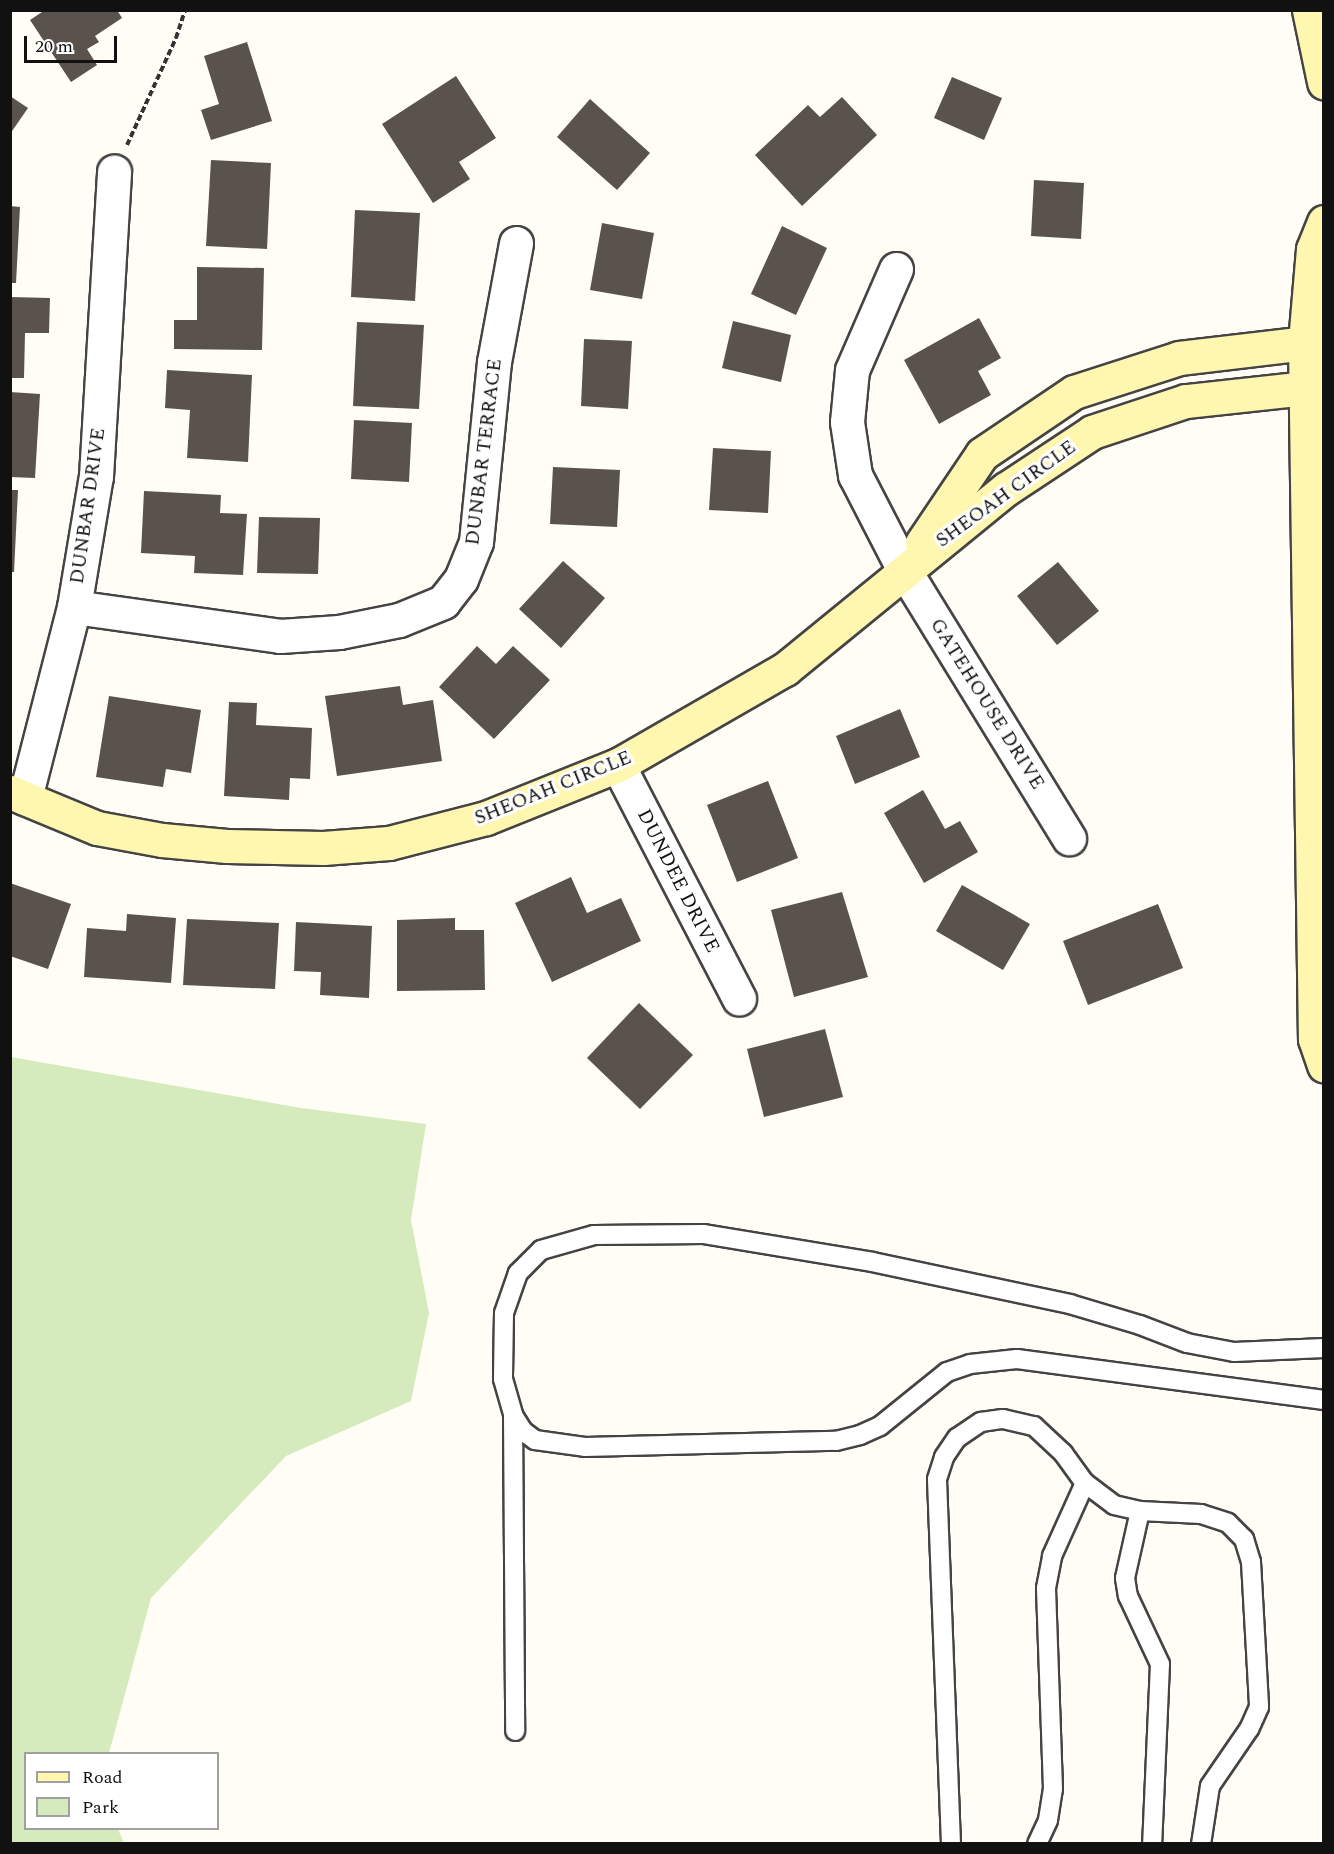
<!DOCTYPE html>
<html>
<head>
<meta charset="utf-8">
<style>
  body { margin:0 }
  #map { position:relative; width:1334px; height:1854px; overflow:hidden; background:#fffdf5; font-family:Spectral,serif }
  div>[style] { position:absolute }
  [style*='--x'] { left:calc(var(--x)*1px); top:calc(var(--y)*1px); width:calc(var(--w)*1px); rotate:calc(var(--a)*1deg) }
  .green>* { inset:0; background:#d5ebbd }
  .building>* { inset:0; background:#5a524d }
  .path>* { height:4px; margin-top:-2px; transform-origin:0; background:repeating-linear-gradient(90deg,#333 0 6px,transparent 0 9px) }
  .roads { filter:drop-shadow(2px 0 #444) drop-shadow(-2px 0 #444) drop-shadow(0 2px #444) drop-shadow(0 -2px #444) }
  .lane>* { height:18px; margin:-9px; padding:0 9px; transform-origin:9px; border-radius:9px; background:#fff }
  .street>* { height:33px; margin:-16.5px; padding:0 16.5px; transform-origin:16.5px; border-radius:16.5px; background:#fff }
  .secondary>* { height:33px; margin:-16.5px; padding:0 16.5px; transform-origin:16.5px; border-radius:16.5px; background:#fff6b0 }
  span { translate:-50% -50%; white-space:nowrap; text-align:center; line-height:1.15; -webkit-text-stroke:6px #fff; paint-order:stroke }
  .street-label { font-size:20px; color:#111 }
  .frame { position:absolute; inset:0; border:12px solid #111; pointer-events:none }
  .legend { position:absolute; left:24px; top:1752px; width:195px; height:78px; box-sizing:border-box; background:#fff; border:2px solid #a0a0a0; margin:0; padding:8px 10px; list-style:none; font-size:18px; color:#111 }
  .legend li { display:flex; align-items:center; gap:12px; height:30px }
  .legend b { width:30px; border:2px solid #a0a0a0 }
  .scale { position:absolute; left:24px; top:36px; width:93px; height:27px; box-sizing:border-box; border:3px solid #111; border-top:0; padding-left:8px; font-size:18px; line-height:21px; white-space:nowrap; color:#111; -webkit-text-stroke:4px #fff; paint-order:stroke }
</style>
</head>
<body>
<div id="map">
  <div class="green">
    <div style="clip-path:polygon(11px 1057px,301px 1108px,426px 1124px,411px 1220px,429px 1313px,411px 1401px,286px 1456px,151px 1598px,109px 1753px,26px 1754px,26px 1828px,118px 1829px,124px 1843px,11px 1843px)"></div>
  </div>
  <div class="building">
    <div style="clip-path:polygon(45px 10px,117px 10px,122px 18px,95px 36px,99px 42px,87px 49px,97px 65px,71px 82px,30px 20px)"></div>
    <div style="clip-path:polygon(247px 42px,272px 121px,211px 140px,201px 110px,219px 104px,204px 56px)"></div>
    <div style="clip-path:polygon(456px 76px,496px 138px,459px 162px,470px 179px,433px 203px,382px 124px)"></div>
    <div style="clip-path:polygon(952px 77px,1002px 98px,984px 140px,934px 118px)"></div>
    <div style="clip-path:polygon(10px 96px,28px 108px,10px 134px)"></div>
    <div style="clip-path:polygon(842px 97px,877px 135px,802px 206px,755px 155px,808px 105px,820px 117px)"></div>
    <div style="clip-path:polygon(590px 99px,650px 153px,617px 190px,557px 137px)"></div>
    <div style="clip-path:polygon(211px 160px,271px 163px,267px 249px,206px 246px)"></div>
    <div style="clip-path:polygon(1034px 180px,1084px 183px,1081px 239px,1031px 236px)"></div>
    <div style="clip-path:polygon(10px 206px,20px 207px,16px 283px,10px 283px)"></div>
    <div style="clip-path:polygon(355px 210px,420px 213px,415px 301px,351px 297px)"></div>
    <div style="clip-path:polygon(602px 223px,654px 233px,642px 299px,590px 290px)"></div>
    <div style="clip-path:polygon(782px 226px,827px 248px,796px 315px,751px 294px)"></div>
    <div style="clip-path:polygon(197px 267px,264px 268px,262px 350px,174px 349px,174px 320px,197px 320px)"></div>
    <div style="clip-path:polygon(10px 297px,50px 298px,49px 333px,25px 333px,24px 378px,10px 378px)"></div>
    <div style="clip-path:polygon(979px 318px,1001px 358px,978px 371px,991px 395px,939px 424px,904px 360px)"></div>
    <div style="clip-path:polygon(733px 321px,791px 335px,781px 382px,722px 368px)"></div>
    <div style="clip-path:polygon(357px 322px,424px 325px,419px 409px,353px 406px)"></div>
    <div style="clip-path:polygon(584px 339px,632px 341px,628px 409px,581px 406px)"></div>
    <div style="clip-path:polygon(167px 370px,252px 375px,248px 462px,187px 458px,190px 410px,165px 408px)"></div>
    <div style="clip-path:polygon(10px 392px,40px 394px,35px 478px,10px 477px)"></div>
    <div style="clip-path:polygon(354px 420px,412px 423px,409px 482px,351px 479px)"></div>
    <div style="clip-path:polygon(713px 448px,771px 451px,768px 513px,709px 510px)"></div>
    <div style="clip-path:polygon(553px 467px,620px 470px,617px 527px,550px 524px)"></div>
    <div style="clip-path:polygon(10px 490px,18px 490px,14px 572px,10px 572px)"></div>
    <div style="clip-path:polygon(144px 491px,221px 495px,220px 513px,247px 514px,243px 575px,194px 573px,195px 556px,141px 553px)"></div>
    <div style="clip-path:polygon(259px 517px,320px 518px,318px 574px,257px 573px)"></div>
    <div style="clip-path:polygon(563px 561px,605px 598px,561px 648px,519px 609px)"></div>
    <div style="clip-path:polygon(1058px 562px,1099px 611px,1057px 645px,1017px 596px)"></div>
    <div style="clip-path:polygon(477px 646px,496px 664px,513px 646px,550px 680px,494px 739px,439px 687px)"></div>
    <div style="clip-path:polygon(400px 686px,403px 705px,433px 700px,442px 761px,337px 776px,325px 696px)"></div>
    <div style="clip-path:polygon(109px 696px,201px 710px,191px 773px,166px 769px,163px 787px,96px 777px)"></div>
    <div style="clip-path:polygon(229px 702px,257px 703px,256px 725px,312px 728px,310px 779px,290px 778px,289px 800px,224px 796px)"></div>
    <div style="clip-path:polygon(900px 709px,920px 757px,855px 784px,836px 736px)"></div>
    <div style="clip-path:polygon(768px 781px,798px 858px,737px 882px,707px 805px)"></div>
    <div style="clip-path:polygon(923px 790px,945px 829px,960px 821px,978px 852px,924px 883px,884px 813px)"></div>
    <div style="clip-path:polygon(571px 877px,587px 913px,621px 898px,641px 941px,552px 982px,515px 903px)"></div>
    <div style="clip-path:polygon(10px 883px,71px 904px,48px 969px,10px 956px)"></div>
    <div style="clip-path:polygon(962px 885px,1030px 924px,1003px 970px,936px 931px)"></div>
    <div style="clip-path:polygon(842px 892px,868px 977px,794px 997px,771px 910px)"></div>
    <div style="clip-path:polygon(1158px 904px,1183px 968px,1088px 1005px,1063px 941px)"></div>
    <div style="clip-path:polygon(127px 914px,176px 918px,171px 983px,84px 977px,87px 928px,126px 931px)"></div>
    <div style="clip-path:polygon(455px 918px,455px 930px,484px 930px,485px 990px,397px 991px,397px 920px)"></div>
    <div style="clip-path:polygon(187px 919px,279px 923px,275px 989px,183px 985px)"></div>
    <div style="clip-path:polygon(296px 922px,372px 926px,369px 998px,320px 995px,321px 972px,294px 971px)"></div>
    <div style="clip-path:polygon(639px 1003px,693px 1055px,640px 1109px,587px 1058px)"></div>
    <div style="clip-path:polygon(825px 1029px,843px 1097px,764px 1117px,747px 1049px)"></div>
  </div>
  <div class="path">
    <div style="--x:127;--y:145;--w:118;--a:-65.4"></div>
    <div style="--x:176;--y:38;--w:29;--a:-72"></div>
  </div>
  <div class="roads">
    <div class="lane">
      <div style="--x:1324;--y:1348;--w:90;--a:177.5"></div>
      <div style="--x:1234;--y:1352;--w:48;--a:-169.2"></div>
      <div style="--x:1187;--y:1343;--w:50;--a:-159"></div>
      <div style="--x:1140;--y:1325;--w:73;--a:-163.3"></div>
      <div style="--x:1070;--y:1304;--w:201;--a:-168"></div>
      <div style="--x:873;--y:1262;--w:171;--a:-170.6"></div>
      <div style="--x:704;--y:1234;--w:110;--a:179.5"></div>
      <div style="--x:594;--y:1235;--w:55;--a:164.2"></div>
      <div style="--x:541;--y:1250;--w:33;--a:135"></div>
      <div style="--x:518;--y:1273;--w:42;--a:109.3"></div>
      <div style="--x:504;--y:1313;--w:66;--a:90.9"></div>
      <div style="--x:503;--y:1379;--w:37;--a:74"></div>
      <div style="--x:513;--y:1415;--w:19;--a:58"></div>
      <div style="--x:523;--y:1431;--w:15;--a:37"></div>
      <div style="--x:535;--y:1440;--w:50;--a:8"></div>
      <div style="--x:585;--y:1447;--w:251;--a:-1.4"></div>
      <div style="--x:836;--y:1441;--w:25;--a:-14"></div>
      <div style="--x:860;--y:1435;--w:22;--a:-24"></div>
      <div style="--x:880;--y:1426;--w:86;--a:-38.9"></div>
      <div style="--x:947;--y:1372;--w:24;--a:-19"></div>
      <div style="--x:970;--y:1364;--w:47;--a:-6.1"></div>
      <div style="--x:1017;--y:1359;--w:310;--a:7.6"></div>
      <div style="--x:513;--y:1415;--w:316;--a:89.6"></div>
      <div style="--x:1140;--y:1511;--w:69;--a:102.6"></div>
      <div style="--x:1125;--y:1578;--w:18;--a:81"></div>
      <div style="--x:1128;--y:1596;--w:75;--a:64.8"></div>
      <div style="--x:1160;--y:1664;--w:180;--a:92.5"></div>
      <div style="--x:951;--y:1844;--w:365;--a:-92.2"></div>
      <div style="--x:937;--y:1479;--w:23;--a:-72"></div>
      <div style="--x:944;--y:1457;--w:23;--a:-56"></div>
      <div style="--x:957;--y:1438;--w:29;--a:-34"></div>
      <div style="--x:981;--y:1422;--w:22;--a:-8"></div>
      <div style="--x:1003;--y:1419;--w:32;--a:13"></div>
      <div style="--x:1034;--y:1426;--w:40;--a:43"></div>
      <div style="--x:1063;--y:1453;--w:37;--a:54"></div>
      <div style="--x:1085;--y:1483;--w:36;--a:37"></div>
      <div style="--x:1114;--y:1505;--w:27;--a:13"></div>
      <div style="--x:1140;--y:1511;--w:61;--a:2.8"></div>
      <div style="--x:1201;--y:1514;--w:28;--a:18"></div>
      <div style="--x:1228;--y:1523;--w:23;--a:45"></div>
      <div style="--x:1244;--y:1539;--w:24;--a:73"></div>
      <div style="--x:1251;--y:1562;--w:145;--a:86.8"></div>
      <div style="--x:1259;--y:1707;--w:24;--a:114"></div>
      <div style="--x:1249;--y:1729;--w:69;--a:124.4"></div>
      <div style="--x:1210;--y:1786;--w:59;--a:98.8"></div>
      <div style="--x:1037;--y:1844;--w:26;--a:-65"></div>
      <div style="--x:1048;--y:1820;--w:31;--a:-81"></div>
      <div style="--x:1053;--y:1789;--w:201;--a:-92"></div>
      <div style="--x:1046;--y:1588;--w:33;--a:-79"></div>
      <div style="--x:1052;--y:1556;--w:80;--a:-65.7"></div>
    </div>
    <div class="street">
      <div style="--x:896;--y:269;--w:110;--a:113.5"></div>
      <div style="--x:852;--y:370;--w:52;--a:95.5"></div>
      <div style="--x:847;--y:422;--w:54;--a:81.4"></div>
      <div style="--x:855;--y:475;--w:107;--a:62.7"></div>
      <div style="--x:904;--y:570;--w:315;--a:58.4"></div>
      <div style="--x:74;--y:607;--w:208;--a:8"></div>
      <div style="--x:280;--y:636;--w:59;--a:-3.9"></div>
      <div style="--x:339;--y:632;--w:61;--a:-11.3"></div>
      <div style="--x:399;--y:620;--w:48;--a:-22.2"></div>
      <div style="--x:443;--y:602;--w:29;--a:-52"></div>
      <div style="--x:461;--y:579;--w:40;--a:-68"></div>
      <div style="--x:476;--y:542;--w:181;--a:-84.3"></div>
      <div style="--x:494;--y:362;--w:121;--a:-79.5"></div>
      <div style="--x:618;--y:765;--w:263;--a:62.6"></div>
      <div style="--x:25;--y:798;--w:197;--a:-75.6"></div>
      <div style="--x:74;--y:607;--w:133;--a:-80.5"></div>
      <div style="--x:96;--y:476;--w:305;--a:-86.6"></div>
    </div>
    <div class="secondary">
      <div style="--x:1309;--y:10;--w:74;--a:78.2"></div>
      <div style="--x:1324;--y:222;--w:29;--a:112"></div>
      <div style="--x:1313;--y:249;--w:94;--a:94.9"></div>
      <div style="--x:1305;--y:343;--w:696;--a:89.18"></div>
      <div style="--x:1315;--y:1039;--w:28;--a:71"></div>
      <div style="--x:922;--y:543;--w:107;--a:-56"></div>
      <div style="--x:982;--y:454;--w:111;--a:-34"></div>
      <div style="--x:1074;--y:392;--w:110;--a:-17.9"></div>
      <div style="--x:1179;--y:358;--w:146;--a:-6.7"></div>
      <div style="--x:10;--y:792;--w:94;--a:22.5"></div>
      <div style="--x:97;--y:828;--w:66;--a:10.5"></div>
      <div style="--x:162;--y:840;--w:65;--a:5.3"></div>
      <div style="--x:227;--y:846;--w:96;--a:1.2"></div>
      <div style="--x:323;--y:848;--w:66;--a:-4.3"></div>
      <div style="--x:389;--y:843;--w:100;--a:-14.5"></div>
      <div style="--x:486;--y:818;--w:142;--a:-21.9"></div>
      <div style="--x:618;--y:765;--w:193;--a:-29.9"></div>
      <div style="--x:785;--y:669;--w:285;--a:-39.2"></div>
      <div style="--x:1006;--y:489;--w:103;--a:-33.5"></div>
      <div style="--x:1092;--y:432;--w:99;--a:-18.3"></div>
      <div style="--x:1186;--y:401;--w:139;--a:-6.2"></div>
    </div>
  </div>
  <div class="street-label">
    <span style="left:484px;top:452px;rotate:-83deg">DUNBAR TERRACE</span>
    <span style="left:1006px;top:494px;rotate:-36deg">SHEOAH CIRCLE</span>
    <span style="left:88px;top:506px;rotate:-82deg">DUNBAR DRIVE</span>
    <span style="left:987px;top:704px;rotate:58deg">GATEHOUSE DRIVE</span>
    <span style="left:553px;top:788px;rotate:-22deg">SHEOAH CIRCLE</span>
    <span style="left:678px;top:881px;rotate:63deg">DUNDEE DRIVE</span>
  </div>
  <div class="frame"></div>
  <ul class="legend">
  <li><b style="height:8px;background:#fff6b0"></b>Road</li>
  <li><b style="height:16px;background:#d5ebbd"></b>Park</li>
  </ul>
  <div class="scale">20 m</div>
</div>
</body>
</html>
